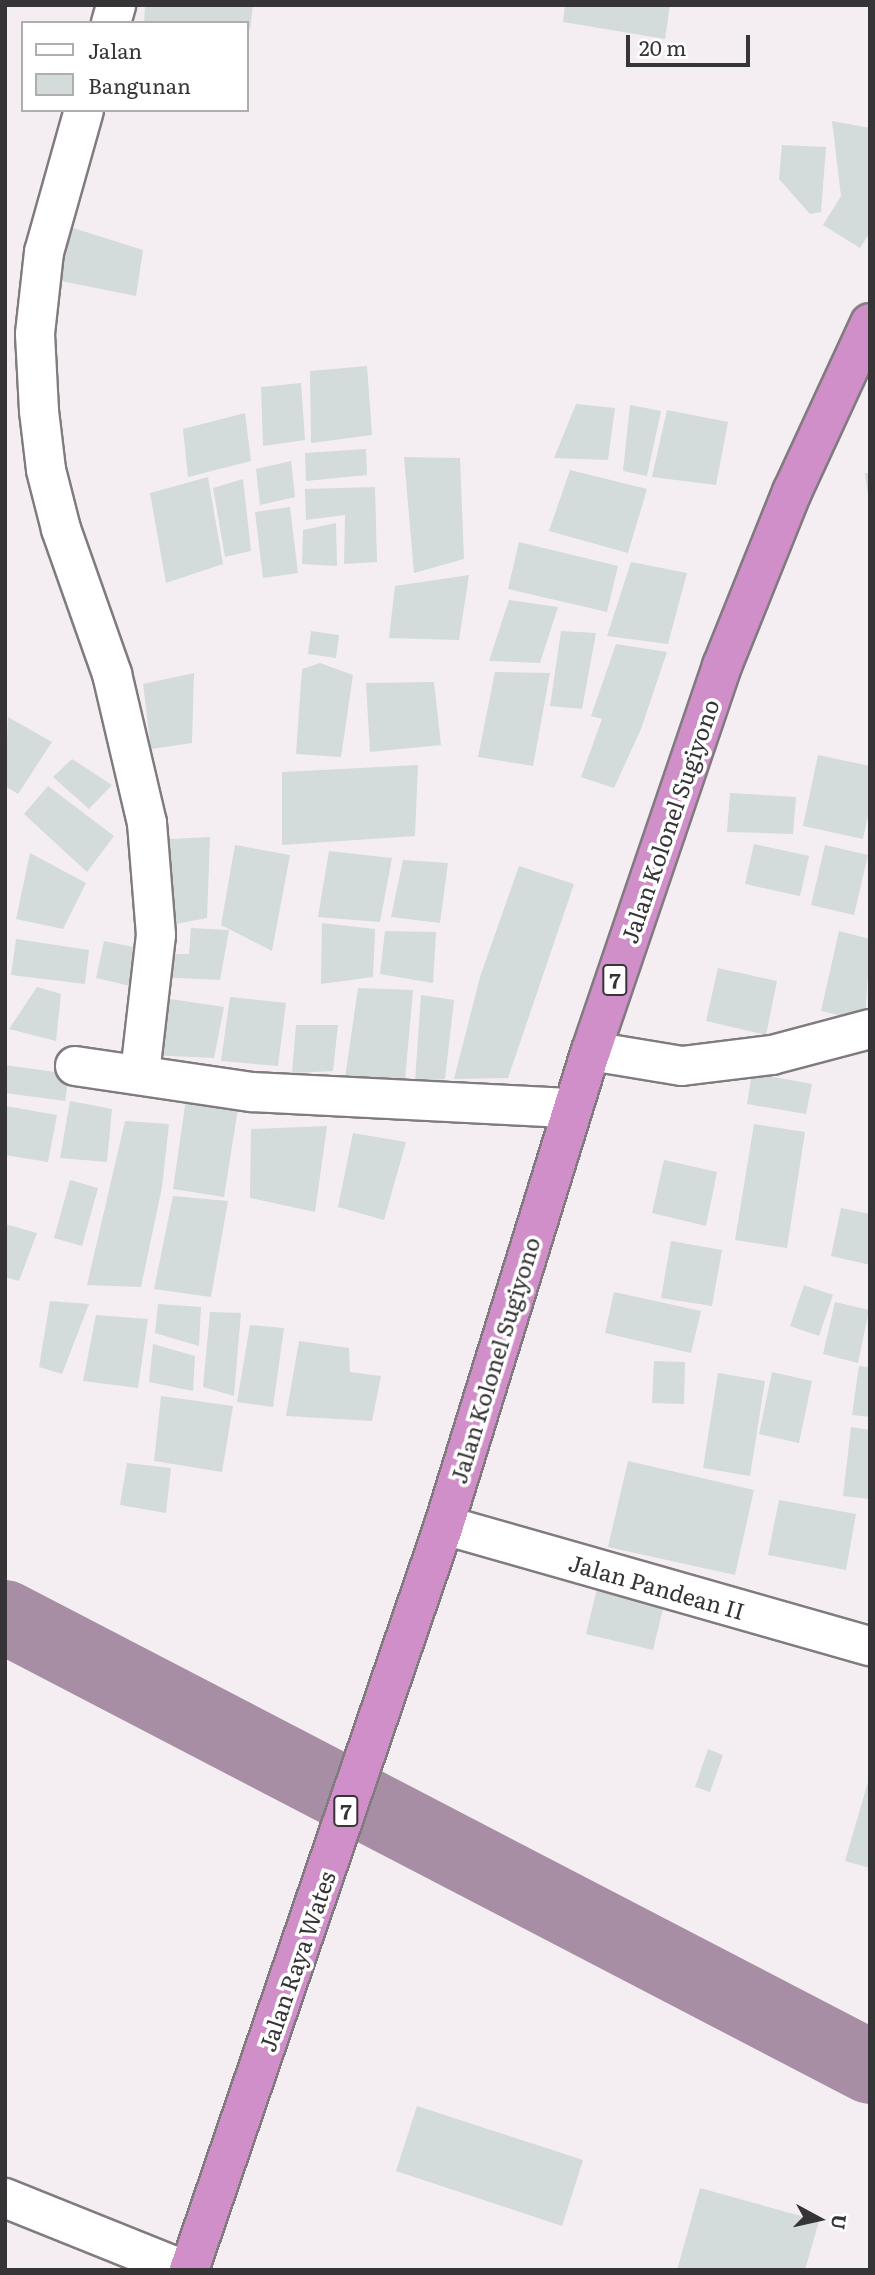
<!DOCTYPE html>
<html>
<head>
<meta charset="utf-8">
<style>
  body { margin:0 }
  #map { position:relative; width:875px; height:2275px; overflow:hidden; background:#f4eef3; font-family:Literata,serif }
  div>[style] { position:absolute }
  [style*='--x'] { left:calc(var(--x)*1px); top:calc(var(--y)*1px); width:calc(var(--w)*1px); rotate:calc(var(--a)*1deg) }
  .river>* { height:74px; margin:-37px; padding:0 37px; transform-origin:37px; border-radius:37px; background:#a88ea4 }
  .building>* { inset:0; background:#d3dbdb }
  .roads { filter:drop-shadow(2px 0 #817b80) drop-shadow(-2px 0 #817b80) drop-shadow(0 2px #817b80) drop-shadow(0 -2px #817b80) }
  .minor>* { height:38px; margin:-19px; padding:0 19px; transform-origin:19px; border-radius:19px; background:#fff }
  .highway>* { height:38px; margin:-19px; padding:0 19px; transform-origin:19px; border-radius:19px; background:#d08fc9 }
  span { translate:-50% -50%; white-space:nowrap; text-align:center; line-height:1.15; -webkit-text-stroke:7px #fff; paint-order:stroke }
  .shield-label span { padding:2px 5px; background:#fff; border:2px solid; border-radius:5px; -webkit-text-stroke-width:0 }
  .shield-label { font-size:21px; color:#363436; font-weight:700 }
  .street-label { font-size:23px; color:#363436 }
  .frame { position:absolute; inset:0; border:7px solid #363436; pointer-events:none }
  .legend { position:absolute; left:21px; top:21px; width:228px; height:91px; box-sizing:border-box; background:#fff; border:2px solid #afaeaf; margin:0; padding:9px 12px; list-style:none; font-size:21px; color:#363436 }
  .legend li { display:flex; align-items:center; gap:14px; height:35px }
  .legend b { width:35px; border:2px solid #afaeaf }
  .north { position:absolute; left:784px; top:2184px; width:70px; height:70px; -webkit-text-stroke:5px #fff; paint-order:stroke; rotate:98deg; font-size:19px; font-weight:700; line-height:28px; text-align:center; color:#363436 }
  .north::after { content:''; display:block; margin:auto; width:24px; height:32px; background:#363436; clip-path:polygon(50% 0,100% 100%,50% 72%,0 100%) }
  .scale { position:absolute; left:626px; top:35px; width:124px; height:32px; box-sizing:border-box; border:4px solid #363436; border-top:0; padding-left:9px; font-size:21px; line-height:24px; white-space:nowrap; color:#363436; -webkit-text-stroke:5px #fff; paint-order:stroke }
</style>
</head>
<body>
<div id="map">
  <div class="river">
    <div style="--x:5;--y:1617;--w:975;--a:27.48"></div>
  </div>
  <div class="building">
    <div style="clip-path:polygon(145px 5px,253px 5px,250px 30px,247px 23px,144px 23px)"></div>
    <div style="clip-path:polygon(565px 5px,670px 5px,665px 39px,563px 22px)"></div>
    <div style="clip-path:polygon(832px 121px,870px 128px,870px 232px,860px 248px,823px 225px,841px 196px)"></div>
    <div style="clip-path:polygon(782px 145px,826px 147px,821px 212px,810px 214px,779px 179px)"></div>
    <div style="clip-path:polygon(70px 227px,143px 250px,136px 296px,56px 280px)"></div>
    <div style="clip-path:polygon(367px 366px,372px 435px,311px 443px,310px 371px)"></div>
    <div style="clip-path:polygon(301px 383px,305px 440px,263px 446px,261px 387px)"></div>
    <div style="clip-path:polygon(576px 404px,615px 408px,608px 460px,554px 458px)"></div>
    <div style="clip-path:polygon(630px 405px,661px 411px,647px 476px,623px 471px)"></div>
    <div style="clip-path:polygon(667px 410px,728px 422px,716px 485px,652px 477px)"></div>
    <div style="clip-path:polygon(245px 413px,251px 461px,188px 477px,183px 429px)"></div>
    <div style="clip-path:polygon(366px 449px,367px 475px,306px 481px,305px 453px)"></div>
    <div style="clip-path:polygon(404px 457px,460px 458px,464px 559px,414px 573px)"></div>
    <div style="clip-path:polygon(291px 461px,295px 497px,260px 505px,256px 469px)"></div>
    <div style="clip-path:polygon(570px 470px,647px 489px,628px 553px,549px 531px)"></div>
    <div style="clip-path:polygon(865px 473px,870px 473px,870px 495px,868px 495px)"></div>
    <div style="clip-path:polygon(208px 477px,223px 564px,166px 583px,150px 493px)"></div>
    <div style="clip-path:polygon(243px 479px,251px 551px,225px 557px,213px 488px)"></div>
    <div style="clip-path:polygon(375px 487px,377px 562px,344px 564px,345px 515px,306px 520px,305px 489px)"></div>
    <div style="clip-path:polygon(290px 507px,298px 573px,263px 578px,255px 512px)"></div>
    <div style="clip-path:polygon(336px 523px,337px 566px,302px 564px,303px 530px)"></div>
    <div style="clip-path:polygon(519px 542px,618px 566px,607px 612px,508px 589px)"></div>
    <div style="clip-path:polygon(631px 562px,687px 573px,668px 644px,607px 636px)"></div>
    <div style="clip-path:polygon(469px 575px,459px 640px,389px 638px,395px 586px)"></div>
    <div style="clip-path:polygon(509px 600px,558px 607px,540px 663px,489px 661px)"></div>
    <div style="clip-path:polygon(311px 631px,339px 635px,336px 658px,308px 654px)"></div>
    <div style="clip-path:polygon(561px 631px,596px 633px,582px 709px,550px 706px)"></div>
    <div style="clip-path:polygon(616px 644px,667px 652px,641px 729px,614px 788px,581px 777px,602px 719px,591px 716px)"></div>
    <div style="clip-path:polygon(320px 663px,353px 675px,341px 757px,296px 754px,302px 669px)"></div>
    <div style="clip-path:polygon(495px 672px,550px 673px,533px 766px,478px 757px)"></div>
    <div style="clip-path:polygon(194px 673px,192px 743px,151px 749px,143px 684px)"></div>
    <div style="clip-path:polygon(434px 682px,441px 745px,370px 752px,366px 683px)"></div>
    <div style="clip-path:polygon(8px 717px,52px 742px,18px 794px,5px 786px)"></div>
    <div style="clip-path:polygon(818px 755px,870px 766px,870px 806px,863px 839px,803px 826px)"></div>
    <div style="clip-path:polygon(72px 759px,112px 785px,89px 809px,53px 777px)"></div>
    <div style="clip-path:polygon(418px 765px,415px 836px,282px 845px,282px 772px)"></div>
    <div style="clip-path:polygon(48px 786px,114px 836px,87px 872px,24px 814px)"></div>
    <div style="clip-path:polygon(730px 793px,796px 797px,793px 834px,727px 832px)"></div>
    <div style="clip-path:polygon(210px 837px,207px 918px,160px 927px,152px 840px)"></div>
    <div style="clip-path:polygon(754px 844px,809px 856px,800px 896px,745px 884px)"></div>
    <div style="clip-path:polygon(235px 845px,290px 855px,272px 951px,221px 925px)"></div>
    <div style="clip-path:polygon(825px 845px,868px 855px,854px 915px,811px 905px)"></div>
    <div style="clip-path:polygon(329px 851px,392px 858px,380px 922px,318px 917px)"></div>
    <div style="clip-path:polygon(30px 853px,86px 883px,63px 929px,16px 919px)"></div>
    <div style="clip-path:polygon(403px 860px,448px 863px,440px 923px,391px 917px)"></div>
    <div style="clip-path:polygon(519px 866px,574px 884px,508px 1078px,454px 1079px,480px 977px)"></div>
    <div style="clip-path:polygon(322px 923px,375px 929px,373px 977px,321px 984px)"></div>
    <div style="clip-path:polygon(191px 928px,229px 930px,220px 980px,156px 977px,161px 954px,189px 954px)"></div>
    <div style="clip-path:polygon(385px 931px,436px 932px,433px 983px,380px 974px)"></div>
    <div style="clip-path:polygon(839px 931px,870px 939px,865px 1021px,821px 1011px)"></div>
    <div style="clip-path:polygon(16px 939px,89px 950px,85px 984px,11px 975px)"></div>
    <div style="clip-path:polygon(104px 941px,138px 948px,130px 986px,96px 978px)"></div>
    <div style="clip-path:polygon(718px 968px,777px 981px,766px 1035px,706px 1021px)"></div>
    <div style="clip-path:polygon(37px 987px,61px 994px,56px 1041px,9px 1029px)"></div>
    <div style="clip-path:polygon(358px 988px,413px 990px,405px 1080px,345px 1078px)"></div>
    <div style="clip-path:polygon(421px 995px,454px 1000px,445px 1079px,415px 1082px)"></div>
    <div style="clip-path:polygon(157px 997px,224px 1007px,214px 1058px,149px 1055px)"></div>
    <div style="clip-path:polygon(230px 997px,286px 1003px,278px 1066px,221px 1061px)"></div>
    <div style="clip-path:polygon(296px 1025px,338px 1025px,333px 1071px,292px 1073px)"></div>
    <div style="clip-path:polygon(5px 1065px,69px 1074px,65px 1101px,5px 1093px)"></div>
    <div style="clip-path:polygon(752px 1073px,812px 1084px,806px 1114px,747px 1104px)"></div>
    <div style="clip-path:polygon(187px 1092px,239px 1102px,224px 1197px,173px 1189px)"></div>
    <div style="clip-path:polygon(70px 1101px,112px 1109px,107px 1162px,60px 1158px)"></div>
    <div style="clip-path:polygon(5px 1106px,57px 1115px,48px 1162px,5px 1155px)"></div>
    <div style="clip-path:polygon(125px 1121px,169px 1124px,162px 1187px,141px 1287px,87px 1285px)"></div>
    <div style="clip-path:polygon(754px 1124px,805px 1132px,787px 1248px,735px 1240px)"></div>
    <div style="clip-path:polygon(327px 1126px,315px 1212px,250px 1198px,251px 1129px)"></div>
    <div style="clip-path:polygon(353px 1133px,406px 1142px,384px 1220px,338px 1207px)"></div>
    <div style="clip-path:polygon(664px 1160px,717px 1172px,706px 1226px,652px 1213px)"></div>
    <div style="clip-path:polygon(70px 1180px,98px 1188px,82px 1246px,54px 1238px)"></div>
    <div style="clip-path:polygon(173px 1196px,228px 1201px,211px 1297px,154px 1289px)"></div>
    <div style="clip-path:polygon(841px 1208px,870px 1214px,870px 1265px,831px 1256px)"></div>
    <div style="clip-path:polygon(5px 1224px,37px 1233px,19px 1281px,5px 1277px)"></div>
    <div style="clip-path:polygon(671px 1241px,722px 1250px,712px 1306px,661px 1298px)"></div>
    <div style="clip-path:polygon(804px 1285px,833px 1295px,819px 1336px,790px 1326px)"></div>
    <div style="clip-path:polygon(614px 1292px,701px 1311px,691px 1353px,605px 1333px)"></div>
    <div style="clip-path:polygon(50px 1301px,89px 1304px,62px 1374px,39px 1367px)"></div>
    <div style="clip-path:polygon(835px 1302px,869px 1310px,858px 1363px,823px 1354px)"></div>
    <div style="clip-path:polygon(158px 1304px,201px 1307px,199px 1346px,155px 1333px)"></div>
    <div style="clip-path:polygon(210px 1312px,241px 1313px,234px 1396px,203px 1387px)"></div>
    <div style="clip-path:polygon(96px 1315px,148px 1319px,138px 1388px,83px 1381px)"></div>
    <div style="clip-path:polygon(250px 1325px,284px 1328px,273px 1407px,237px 1402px)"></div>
    <div style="clip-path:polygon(299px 1341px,349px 1348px,350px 1372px,381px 1376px,372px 1421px,286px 1416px)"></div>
    <div style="clip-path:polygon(153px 1344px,195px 1356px,193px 1391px,149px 1382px)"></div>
    <div style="clip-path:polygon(654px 1361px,685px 1362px,684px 1404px,652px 1403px)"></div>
    <div style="clip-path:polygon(859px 1366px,870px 1367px,870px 1417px,852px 1415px)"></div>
    <div style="clip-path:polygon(772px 1372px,812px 1381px,799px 1443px,759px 1434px)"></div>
    <div style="clip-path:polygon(718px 1373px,765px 1381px,750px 1476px,703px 1468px)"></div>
    <div style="clip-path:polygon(161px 1396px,233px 1406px,222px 1472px,154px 1461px)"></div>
    <div style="clip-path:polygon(851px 1427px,870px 1430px,870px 1499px,843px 1496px)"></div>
    <div style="clip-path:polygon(628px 1461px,754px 1490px,735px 1575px,608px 1547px)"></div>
    <div style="clip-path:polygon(127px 1463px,171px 1468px,166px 1513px,120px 1505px)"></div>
    <div style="clip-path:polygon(779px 1500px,856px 1514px,846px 1570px,768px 1555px)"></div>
    <div style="clip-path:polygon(600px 1576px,667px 1592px,653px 1650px,586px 1634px)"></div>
    <div style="clip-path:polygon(708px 1749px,723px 1755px,710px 1792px,695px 1787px)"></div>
    <div style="clip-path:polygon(870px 1775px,870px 1868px,845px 1861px)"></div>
    <div style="clip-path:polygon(417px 2106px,583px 2160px,562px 2226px,396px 2171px)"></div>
    <div style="clip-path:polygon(700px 2188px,819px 2221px,805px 2270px,677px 2270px)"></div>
  </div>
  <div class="roads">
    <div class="minor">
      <div style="--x:111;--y:23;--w:19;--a:-74"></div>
      <div style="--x:84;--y:110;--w:148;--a:105.7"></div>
      <div style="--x:44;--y:252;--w:82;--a:96.3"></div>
      <div style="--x:35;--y:334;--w:77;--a:87"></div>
      <div style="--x:39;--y:411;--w:59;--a:83.2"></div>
      <div style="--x:46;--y:470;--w:61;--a:75.7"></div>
      <div style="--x:61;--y:529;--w:154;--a:70.6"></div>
      <div style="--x:112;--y:674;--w:153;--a:76.8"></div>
      <div style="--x:147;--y:823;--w:112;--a:85.4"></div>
      <div style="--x:156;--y:935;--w:139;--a:96.6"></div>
      <div style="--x:591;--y:1051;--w:92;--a:9.4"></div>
      <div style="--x:682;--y:1066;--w:91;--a:-7"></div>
      <div style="--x:772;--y:1055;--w:101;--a:-14.9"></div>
      <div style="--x:75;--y:1066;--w:179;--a:8.4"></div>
      <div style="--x:252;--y:1092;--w:321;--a:2.9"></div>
      <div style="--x:444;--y:1525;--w:443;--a:15.9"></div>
      <div style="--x:5;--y:2198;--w:193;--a:21.9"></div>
    </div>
    <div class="highway">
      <div style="--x:189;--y:2270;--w:787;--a:-71.1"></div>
      <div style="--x:444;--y:1525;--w:496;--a:-72.8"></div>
      <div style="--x:591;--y:1051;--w:407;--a:-71.2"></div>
      <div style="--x:722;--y:666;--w:188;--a:-68.1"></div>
      <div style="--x:792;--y:492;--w:186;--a:-65.2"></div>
    </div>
  </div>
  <div class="shield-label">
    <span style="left:615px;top:980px">7</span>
    <span style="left:346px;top:1811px">7</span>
  </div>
  <div class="street-label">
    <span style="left:669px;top:821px;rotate:-71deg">Jalan Kolonel Sugiyono</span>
    <span style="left:494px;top:1360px;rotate:-73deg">Jalan Kolonel Sugiyono</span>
    <span style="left:657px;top:1586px;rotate:16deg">Jalan Pandean II</span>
    <span style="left:296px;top:1961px;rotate:-71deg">Jalan Raya Wates</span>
  </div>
  <div class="frame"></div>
  <ul class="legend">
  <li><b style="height:9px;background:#fff"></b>Jalan</li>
  <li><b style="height:19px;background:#d3dbdb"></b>Bangunan</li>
  </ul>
  <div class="north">U</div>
  <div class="scale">20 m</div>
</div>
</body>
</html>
